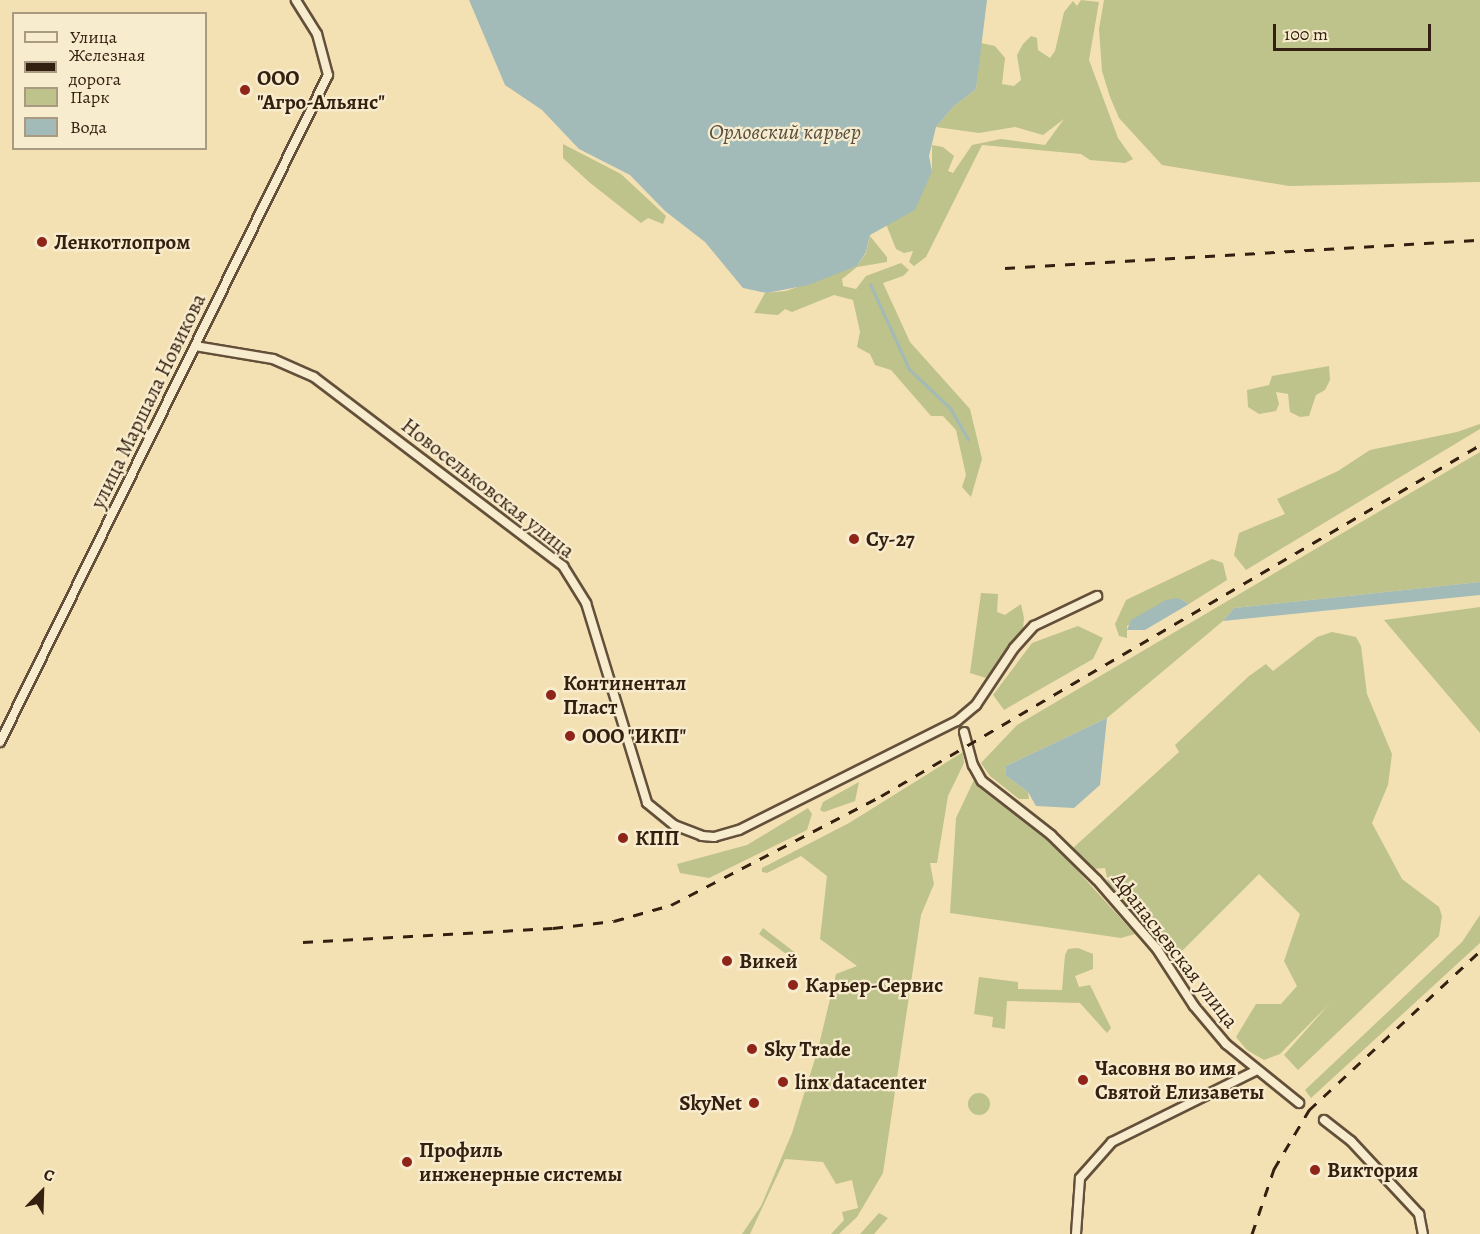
<!DOCTYPE html>
<html>
<head>
<meta charset="utf-8">
<style>
  body { margin:0 }
  #map { position:relative; width:1480px; height:1234px; overflow:hidden; background:#f4e1b3; font-family:Alegreya,serif }
  div>[style] { position:absolute }
  [style*='--x'] { left:calc(var(--x)*1px); top:calc(var(--y)*1px); width:calc(var(--w)*1px); rotate:calc(var(--a)*1deg) }
  .green>* { inset:0; background:#bec28b }
  .round { border-radius:50% }
  .water>* { inset:0; background:#a2bab8 }
  .stream>* { height:3px; margin:-1.5px; padding:0 1.5px; transform-origin:1.5px; border-radius:1.5px; background:#a2bab8 }
  .roads { filter:drop-shadow(2px 0 #64503a) drop-shadow(-2px 0 #64503a) drop-shadow(0 2px #64503a) drop-shadow(0 -2px #64503a) }
  .street>* { height:8px; margin:-4px; padding:0 4px; transform-origin:4px; border-radius:4px; background:#f8ecce }
  .rail>* { height:3px; margin-top:-1.5px; transform-origin:0; background:repeating-linear-gradient(90deg,#342011 0 10px,transparent 0 20px) }
  .dots>* { width:16px; height:16px; translate:-50% -50%; box-sizing:border-box; border:3px solid #f8ecce; border-radius:50% }
  span { translate:-50% -50%; white-space:nowrap; text-align:center; line-height:1.15; -webkit-text-stroke:4.5px #f8ecce; paint-order:stroke }
  .poi-label { font-size:21px; color:#342011; font-weight:700 }
  .left { translate:0 -50%; text-align:left }
  .right { translate:-100% -50%; text-align:right }
  .street-label { font-size:21px; color:#342011 }
  .water-label { font-size:22px; color:#554e43; font-style:italic }
  .legend { position:absolute; left:12px; top:12px; width:195px; height:138px; box-sizing:border-box; background:#f8ecce; border:2px solid #aa9a82; margin:0; padding:8px 10px; list-style:none; font-size:18px; color:#342011 }
  .legend li { display:flex; align-items:center; gap:12px; height:30px }
  .legend b { width:30px; border:2px solid #aa9a82 }
  .north { position:absolute; left:12px; top:1162px; width:60px; height:60px; -webkit-text-stroke:4px #f8ecce; paint-order:stroke; rotate:23deg; font-size:16px; font-weight:700; line-height:24px; text-align:center; color:#342011 }
  .north::after { content:''; display:block; margin:auto; width:21px; height:27px; background:#342011; clip-path:polygon(50% 0,100% 100%,50% 72%,0 100%) }
  .scale { position:absolute; left:1273px; top:24px; width:158px; height:27px; box-sizing:border-box; border:3px solid #342011; border-top:0; padding-left:8px; font-size:18px; line-height:21px; white-space:nowrap; color:#342011; -webkit-text-stroke:4px #f8ecce; paint-order:stroke }
</style>
</head>
<body>
<div id="map">
  <div class="green">
    <div style="clip-path:polygon(1081px 0,1099px 2px,1089px 60px,1118px 138px,1133px 159px,1125px 163px,1090px 160px,1081px 154px,982px 145px,926px 257px,914px 266px,909px 262px,913px 251px,904px 253px,896px 249px,886px 224px,932px 171px,932px 145px,943px 147px,954px 156px,948px 171px,953px 173px,972px 145px,1001px 139px,1045px 145px,1064px 119px,1043px 135px,1015px 127px,979px 133px,936px 127px,953px 107px,976px 89px,981px 43px,995px 46px,1005px 58px,1002px 84px,1014px 86px,1021px 80px,1017px 55px,1023px 44px,1031px 36px,1037px 38px,1038px 50px,1050px 58px,1055px 51px,1064px 12px,1073px 1px,1077px 6px)"></div>
    <div style="clip-path:polygon(1104px 0,1480px 0,1480px 182px,1289px 186px,1162px 165px,1119px 118px,1110px 97px,1102px 71px,1099px 29px)"></div>
    <div style="clip-path:polygon(563px 144px,621px 174px,666px 216px,663px 224px,648px 218px,641px 223px,589px 182px,563px 158px)"></div>
    <div style="clip-path:polygon(870px 236px,887px 257px,887px 262px,857px 267px,842px 279px,843px 286px,856px 289px,866px 276px,901px 263px,909px 270px,903px 276px,883px 283px,910px 342px,970px 409px,982px 459px,971px 497px,962px 487px,966px 475px,956px 430px,943px 416px,931px 416px,891px 370px,875px 365px,870px 354px,857px 347px,860px 332px,853px 300px,834px 295px,792px 312px,785px 309px,778px 315px,754px 313px,765px 293px,786px 291px,857px 266px,866px 253px)"></div>
    <div style="clip-path:polygon(1329px 366px,1330px 380px,1325px 390px,1316px 395px,1309px 416px,1300px 417px,1290px 412px,1288px 394px,1276px 392px,1279px 404px,1276px 411px,1259px 414px,1248px 407px,1247px 390px,1269px 385px,1272px 376px)"></div>
    <div style="clip-path:polygon(1480px 424px,1480px 429px,1246px 570px,1234px 555px,1239px 533px,1285px 514px,1277px 499px,1338px 471px,1370px 450px,1457px 432px)"></div>
    <div style="clip-path:polygon(1480px 452px,1480px 582px,1234px 608px,1223px 621px,1107px 718px,1006px 766px,1005px 775px,1028px 792px,1029px 799px,1019px 799px,990px 776px,981px 763px,1017px 725px)"></div>
    <div style="clip-path:polygon(1212px 559px,1223px 563px,1227px 580px,1189px 604px,1179px 598px,1127px 626px,1127px 638px,1119px 636px,1115px 624px,1126px 600px)"></div>
    <div style="clip-path:polygon(981px 593px,998px 594px,997px 612px,1005px 615px,1021px 604px,1024px 618px,1023px 629px,986px 678px,970px 673px)"></div>
    <div style="clip-path:polygon(1480px 607px,1480px 733px,1384px 620px)"></div>
    <div style="clip-path:polygon(1078px 626px,1103px 638px,1093px 659px,1004px 710px,993px 695px,1032px 643px)"></div>
    <div style="clip-path:polygon(1332px 632px,1356px 637px,1361px 646px,1367px 694px,1392px 754px,1388px 785px,1372px 823px,1402px 879px,1439px 907px,1442px 916px,1439px 936px,1298px 1070px,1284px 1055px,1330px 1003px,1280px 1054px,1264px 1060px,1247px 1050px,1236px 1037px,1256px 1004px,1281px 1004px,1297px 986px,1284px 961px,1300px 914px,1259px 874px,1176px 957px,1108px 882px,1105px 868px,1094px 869px,1073px 848px,1179px 752px,1175px 745px,1249px 676px,1266px 664px,1273px 671px,1317px 637px)"></div>
    <div style="clip-path:polygon(963px 752px,964px 763px,948px 796px,937px 863px,930px 863px,934px 884px,921px 915px,883px 1173px,857px 1217px,839px 1234px,831px 1234px,844px 1220px,842px 1212px,858px 1208px,852px 1180px,836px 1184px,823px 1162px,785px 1159px,750px 1234px,742px 1234px,761px 1206px,792px 1133px,818px 1049px,836px 974px,857px 966px,820px 939px,827px 876px,801px 856px,767px 873px,762px 872px,762px 868px,849px 823px)"></div>
    <div style="clip-path:polygon(974px 780px,1055px 846px,1135px 934px,1121px 938px,950px 913px,956px 818px)"></div>
    <div style="clip-path:polygon(859px 782px,855px 801px,824px 812px,820px 810px,823px 802px)"></div>
    <div style="clip-path:polygon(808px 808px,812px 814px,807px 830px,709px 878px,680px 873px,677px 864px,747px 845px)"></div>
    <div style="clip-path:polygon(1480px 915px,1480px 943px,1311px 1098px,1305px 1090px,1462px 942px)"></div>
    <div style="clip-path:polygon(763px 928px,797px 954px,793px 959px,759px 934px)"></div>
    <div style="clip-path:polygon(1078px 948px,1093px 954px,1093px 969px,1075px 976px,1079px 987px,1090px 985px,1111px 1028px,1107px 1033px,1080px 1003px,1007px 1001px,1005px 1029px,992px 1027px,993px 1017px,974px 1014px,979px 977px,1018px 982px,1018px 989px,1062px 990px,1065px 955px,1068px 949px)"></div>
    <div class="round" style="left:968px;top:1093px;width:22px;height:22px"></div>
    <div style="clip-path:polygon(879px 1213px,888px 1218px,874px 1234px,860px 1234px)"></div>
  </div>
  <div class="water">
    <div style="clip-path:polygon(469px 0,987px 0,976px 89px,953px 107px,936px 127px,929px 156px,932px 171px,915px 210px,870px 235px,866px 252px,857px 266px,808px 285px,767px 293px,743px 288px,705px 242px,665px 211px,630px 175px,579px 149px,542px 110px,505px 85px)"></div>
    <div style="clip-path:polygon(1480px 582px,1480px 595px,1223px 621px,1234px 608px)"></div>
    <div style="clip-path:polygon(1179px 598px,1189px 604px,1145px 630px,1127px 630px,1131px 620px,1166px 600px)"></div>
    <div style="clip-path:polygon(1107px 718px,1100px 785px,1074px 808px,1036px 806px,1028px 792px,1005px 775px,1006px 766px)"></div>
  </div>
  <div class="stream">
    <div style="--x:870;--y:284;--w:94;--a:65.4"></div>
    <div style="--x:909;--y:369;--w:57;--a:43.6"></div>
    <div style="--x:950;--y:408;--w:36;--a:60"></div>
  </div>
  <div class="roads">
    <div class="street">
      <div style="--x:195;--y:346;--w:79;--a:9.5"></div>
      <div style="--x:273;--y:359;--w:45;--a:23.7"></div>
      <div style="--x:314;--y:377;--w:313;--a:37.2"></div>
      <div style="--x:563;--y:566;--w:44;--a:58.1"></div>
      <div style="--x:586;--y:603;--w:209;--a:73"></div>
      <div style="--x:647;--y:803;--w:35;--a:39"></div>
      <div style="--x:674;--y:825;--w:30;--a:21"></div>
      <div style="--x:702;--y:836;--w:12;--a:5"></div>
      <div style="--x:714;--y:837;--w:26;--a:-16"></div>
      <div style="--x:739;--y:830;--w:244;--a:-26.6"></div>
      <div style="--x:957;--y:721;--w:25;--a:-40"></div>
      <div style="--x:976;--y:705;--w:69;--a:-56.3"></div>
      <div style="--x:1014;--y:648;--w:30;--a:-48"></div>
      <div style="--x:1034;--y:626;--w:70;--a:-25.5"></div>
      <div style="--x:964;--y:732;--w:34;--a:75"></div>
      <div style="--x:973;--y:765;--w:18;--a:61"></div>
      <div style="--x:982;--y:781;--w:88;--a:38"></div>
      <div style="--x:1051;--y:835;--w:64;--a:44.4"></div>
      <div style="--x:1097;--y:880;--w:91;--a:49"></div>
      <div style="--x:1157;--y:949;--w:68;--a:57"></div>
      <div style="--x:1194;--y:1006;--w:50;--a:49.9"></div>
      <div style="--x:1226;--y:1044;--w:94;--a:38.9"></div>
      <div style="--x:0;--y:742;--w:743;--a:-63.81"></div>
      <div style="--x:328;--y:75;--w:42;--a:-105"></div>
      <div style="--x:317;--y:34;--w:40;--a:-122"></div>
      <div style="--x:1324;--y:1120;--w:34;--a:38"></div>
      <div style="--x:1351;--y:1141;--w:100;--a:47"></div>
      <div style="--x:1419;--y:1214;--w:20;--a:79"></div>
      <div style="--x:1076;--y:1234;--w:56;--a:-85.9"></div>
      <div style="--x:1080;--y:1178;--w:48;--a:-48.4"></div>
      <div style="--x:1112;--y:1142;--w:160;--a:-26.4"></div>
    </div>
  </div>
  <div class="rail">
    <div style="--x:1005;--y:268;--w:476;--a:-3.4"></div>
    <div style="--x:303;--y:942;--w:250;--a:-3.2"></div>
    <div style="--x:553;--y:928;--w:61;--a:-6.5"></div>
    <div style="--x:614;--y:921;--w:59;--a:-15.7"></div>
    <div style="--x:671;--y:905;--w:237;--a:-27.4"></div>
    <div style="--x:881;--y:796;--w:694;--a:-30.37"></div>
    <div style="--x:1252;--y:1234;--w:69;--a:-71.3"></div>
    <div style="--x:1274;--y:1169;--w:69;--a:-59.3"></div>
    <div style="--x:1309;--y:1110;--w:233;--a:-42.9"></div>
  </div>
  <div class="dots">
    <div style="left:245px;top:90px;background:#8f2418"></div>
    <div style="left:42px;top:242px;background:#8f2418"></div>
    <div style="left:854px;top:539px;background:#8f2418"></div>
    <div style="left:551px;top:695px;background:#8f2418"></div>
    <div style="left:570px;top:736px;background:#8f2418"></div>
    <div style="left:623px;top:838px;background:#8f2418"></div>
    <div style="left:727px;top:961px;background:#8f2418"></div>
    <div style="left:793px;top:985px;background:#8f2418"></div>
    <div style="left:752px;top:1049px;background:#8f2418"></div>
    <div style="left:1083px;top:1080px;background:#8f2418"></div>
    <div style="left:783px;top:1082px;background:#8f2418"></div>
    <div style="left:754px;top:1103px;background:#8f2418"></div>
    <div style="left:407px;top:1162px;background:#8f2418"></div>
    <div style="left:1315px;top:1170px;background:#8f2418"></div>
  </div>
  <div class="poi-label">
    <span class="left" style="left:257px;top:90px">ООО<br>"Агро-Альянс"</span>
    <span class="left" style="left:54px;top:242px">Ленкотлопром</span>
    <span class="left" style="left:866px;top:539px">Су-27</span>
    <span class="left" style="left:563px;top:695px">Континентал<br>Пласт</span>
    <span class="left" style="left:582px;top:736px">ООО "ИКП"</span>
    <span class="left" style="left:635px;top:838px">КПП</span>
    <span class="left" style="left:739px;top:961px">Викей</span>
    <span class="left" style="left:805px;top:985px">Карьер-Сервис</span>
    <span class="left" style="left:764px;top:1049px">Sky Trade</span>
    <span class="left" style="left:1095px;top:1080px">Часовня во имя<br>Святой Елизаветы</span>
    <span class="left" style="left:795px;top:1082px">linx datacenter</span>
    <span class="right" style="left:742px;top:1103px">SkyNet</span>
    <span class="left" style="left:419px;top:1162px">Профиль<br>инженерные системы</span>
    <span class="left" style="left:1327px;top:1170px">Виктория</span>
  </div>
  <div class="street-label">
    <span style="left:148px;top:401px;rotate:-64deg">улица Маршала Новикова</span>
    <span style="left:488px;top:488px;rotate:38deg">Новосельковская улица</span>
    <span style="left:1175px;top:950px;rotate:52deg">Афанасьевская улица</span>
  </div>
  <div class="water-label">
    <span style="left:785px;top:133px">Орловский карьер</span>
  </div>
  <ul class="legend">
  <li><b style="height:8px;background:#f8ecce"></b>Улица</li>
  <li><b style="height:8px;background:#342011"></b>Железная дорога</li>
  <li><b style="height:16px;background:#bec28b"></b>Парк</li>
  <li><b style="height:16px;background:#a2bab8"></b>Вода</li>
  </ul>
  <div class="north">С</div>
  <div class="scale">100 m</div>
</div>
</body>
</html>
